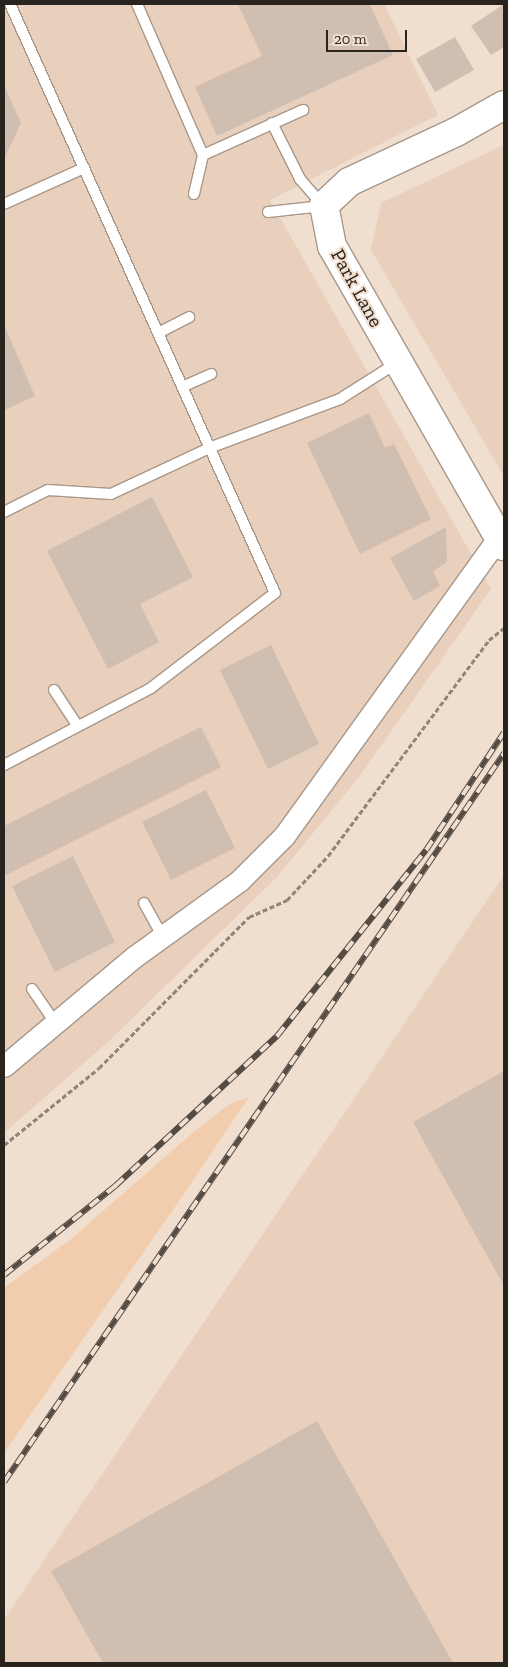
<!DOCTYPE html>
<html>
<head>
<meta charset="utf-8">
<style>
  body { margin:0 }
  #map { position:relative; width:508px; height:1667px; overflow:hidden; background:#f0decf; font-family:"Zilla Slab",serif }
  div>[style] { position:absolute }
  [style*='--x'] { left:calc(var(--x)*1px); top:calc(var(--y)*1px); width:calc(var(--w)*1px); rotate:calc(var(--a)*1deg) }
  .built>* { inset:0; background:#e8d0bc }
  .green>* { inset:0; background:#f1cdae }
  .building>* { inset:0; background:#d0beb0 }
  .path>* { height:3px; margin-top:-1.5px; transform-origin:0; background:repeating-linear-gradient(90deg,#91847a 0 5px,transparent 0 7.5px) }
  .roads { filter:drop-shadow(1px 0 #a89789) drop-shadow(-1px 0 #a89789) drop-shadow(0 1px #a89789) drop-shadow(0 -1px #a89789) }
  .lane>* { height:10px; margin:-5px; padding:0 5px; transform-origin:5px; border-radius:5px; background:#fff }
  .street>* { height:21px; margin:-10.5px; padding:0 10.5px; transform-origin:10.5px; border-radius:10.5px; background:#fff }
  .secondary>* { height:28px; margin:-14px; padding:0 14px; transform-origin:14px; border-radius:14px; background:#fff }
  .rail>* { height:5.5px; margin-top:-2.75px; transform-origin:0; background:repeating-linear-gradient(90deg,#f0decf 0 11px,#544b43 0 22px); box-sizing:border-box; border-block:1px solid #544b43 }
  span { translate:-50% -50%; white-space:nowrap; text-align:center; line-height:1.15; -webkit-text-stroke:4px #f0decf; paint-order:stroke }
  .street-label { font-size:20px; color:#2a241e }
  .frame { position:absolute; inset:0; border:5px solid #2a241e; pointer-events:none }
  .scale { position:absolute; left:326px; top:30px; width:81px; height:22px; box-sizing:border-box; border:2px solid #2a241e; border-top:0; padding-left:6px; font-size:15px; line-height:18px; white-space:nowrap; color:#2a241e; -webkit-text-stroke:4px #f0decf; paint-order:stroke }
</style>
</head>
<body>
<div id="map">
  <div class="built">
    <div style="clip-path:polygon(4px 4px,384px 4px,438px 115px,270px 200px,491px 589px,359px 777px,277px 877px,108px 1042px,4px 1133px)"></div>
    <div style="clip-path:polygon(504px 145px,504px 476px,371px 250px,381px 203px)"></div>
    <div style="clip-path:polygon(504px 875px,504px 1663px,4px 1663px,4px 1620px)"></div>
  </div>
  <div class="green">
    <div style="clip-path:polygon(249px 1097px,188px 1188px,4px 1453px,4px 1288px,71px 1239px,190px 1135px,228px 1105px)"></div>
  </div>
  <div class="building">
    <div style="clip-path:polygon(238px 4px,370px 4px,393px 55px,217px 136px,195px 87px,262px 56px)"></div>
    <div style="clip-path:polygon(504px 4px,504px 47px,491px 55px,471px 26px)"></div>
    <div style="clip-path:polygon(455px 37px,474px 70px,435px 92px,416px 59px)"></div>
    <div style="clip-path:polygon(4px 85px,21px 123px,4px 159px)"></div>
    <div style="clip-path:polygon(4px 325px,35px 396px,4px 410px)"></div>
    <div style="clip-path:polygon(369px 413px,385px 448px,394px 444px,431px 519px,360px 554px,307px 443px)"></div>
    <div style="clip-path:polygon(152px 497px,193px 577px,140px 604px,159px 642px,108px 669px,47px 551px)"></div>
    <div style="clip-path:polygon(446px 527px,447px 562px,433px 571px,440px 586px,414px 601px,390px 558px)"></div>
    <div style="clip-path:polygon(271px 645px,319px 744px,268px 769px,220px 670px)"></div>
    <div style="clip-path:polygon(201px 727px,221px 767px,4px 876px,4px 826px)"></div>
    <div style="clip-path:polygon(206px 790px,235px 848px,171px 880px,142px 822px)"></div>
    <div style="clip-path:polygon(73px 856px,115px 942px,55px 972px,12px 886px)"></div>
    <div style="clip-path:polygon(504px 1071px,504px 1286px,413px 1122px)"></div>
    <div style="clip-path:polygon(317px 1421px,453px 1663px,103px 1663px,51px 1571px)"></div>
  </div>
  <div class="path">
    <div style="--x:4;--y:1145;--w:122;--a:-39"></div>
    <div style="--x:99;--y:1068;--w:213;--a:-45.2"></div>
    <div style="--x:249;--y:917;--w:42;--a:-24.1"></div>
    <div style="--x:287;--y:900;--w:60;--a:-47"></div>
    <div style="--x:328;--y:856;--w:269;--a:-53.3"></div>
    <div style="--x:489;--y:640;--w:19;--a:-39"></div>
  </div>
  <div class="roads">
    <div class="lane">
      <div style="--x:137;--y:4;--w:165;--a:66.4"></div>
      <div style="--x:203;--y:155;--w:110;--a:-24.2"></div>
      <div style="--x:272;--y:123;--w:63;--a:63.4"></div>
      <div style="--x:300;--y:179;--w:35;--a:49"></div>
      <div style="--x:194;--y:194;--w:40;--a:-77"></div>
      <div style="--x:4;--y:204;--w:88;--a:-24.2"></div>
      <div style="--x:268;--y:212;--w:55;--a:-6.2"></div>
      <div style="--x:158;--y:333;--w:35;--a:-27"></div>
      <div style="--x:182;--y:387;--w:32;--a:-24"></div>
      <div style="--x:4;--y:512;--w:49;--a:-26.6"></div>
      <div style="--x:48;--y:490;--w:63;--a:3.6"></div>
      <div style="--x:111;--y:494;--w:108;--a:-25.1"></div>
      <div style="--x:209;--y:448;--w:140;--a:-20.5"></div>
      <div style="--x:340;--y:399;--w:69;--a:-32.5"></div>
      <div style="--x:54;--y:690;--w:42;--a:56.7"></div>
      <div style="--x:4;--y:765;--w:166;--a:-27.6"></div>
      <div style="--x:151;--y:688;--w:156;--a:-37.5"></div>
      <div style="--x:275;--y:593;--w:646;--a:-114.22"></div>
      <div style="--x:144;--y:903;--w:37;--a:61"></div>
      <div style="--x:32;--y:989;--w:42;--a:55.6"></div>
    </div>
    <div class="street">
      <div style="--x:4;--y:1066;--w:170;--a:-40"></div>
      <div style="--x:134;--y:957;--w:130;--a:-35.9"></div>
      <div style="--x:239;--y:881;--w:64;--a:-45"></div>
      <div style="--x:284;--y:836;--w:367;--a:-54.3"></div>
    </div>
    <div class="secondary">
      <div style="--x:504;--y:105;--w:55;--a:150.6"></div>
      <div style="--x:456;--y:132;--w:118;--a:155"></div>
      <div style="--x:349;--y:182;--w:34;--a:137"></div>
      <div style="--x:324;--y:205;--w:42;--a:79"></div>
      <div style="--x:332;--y:246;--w:346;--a:60.2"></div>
    </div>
  </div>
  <div class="rail">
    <div style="--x:4;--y:1275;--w:142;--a:-38.7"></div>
    <div style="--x:115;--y:1186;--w:221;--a:-42.8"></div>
    <div style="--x:277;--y:1036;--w:238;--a:-51.3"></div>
    <div style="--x:426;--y:850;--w:141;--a:-56.5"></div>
    <div style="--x:4;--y:1482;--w:884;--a:-55.55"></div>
  </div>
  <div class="street-label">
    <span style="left:357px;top:288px;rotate:61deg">Park Lane</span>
  </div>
  <div class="frame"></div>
  <div class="scale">20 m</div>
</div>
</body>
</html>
